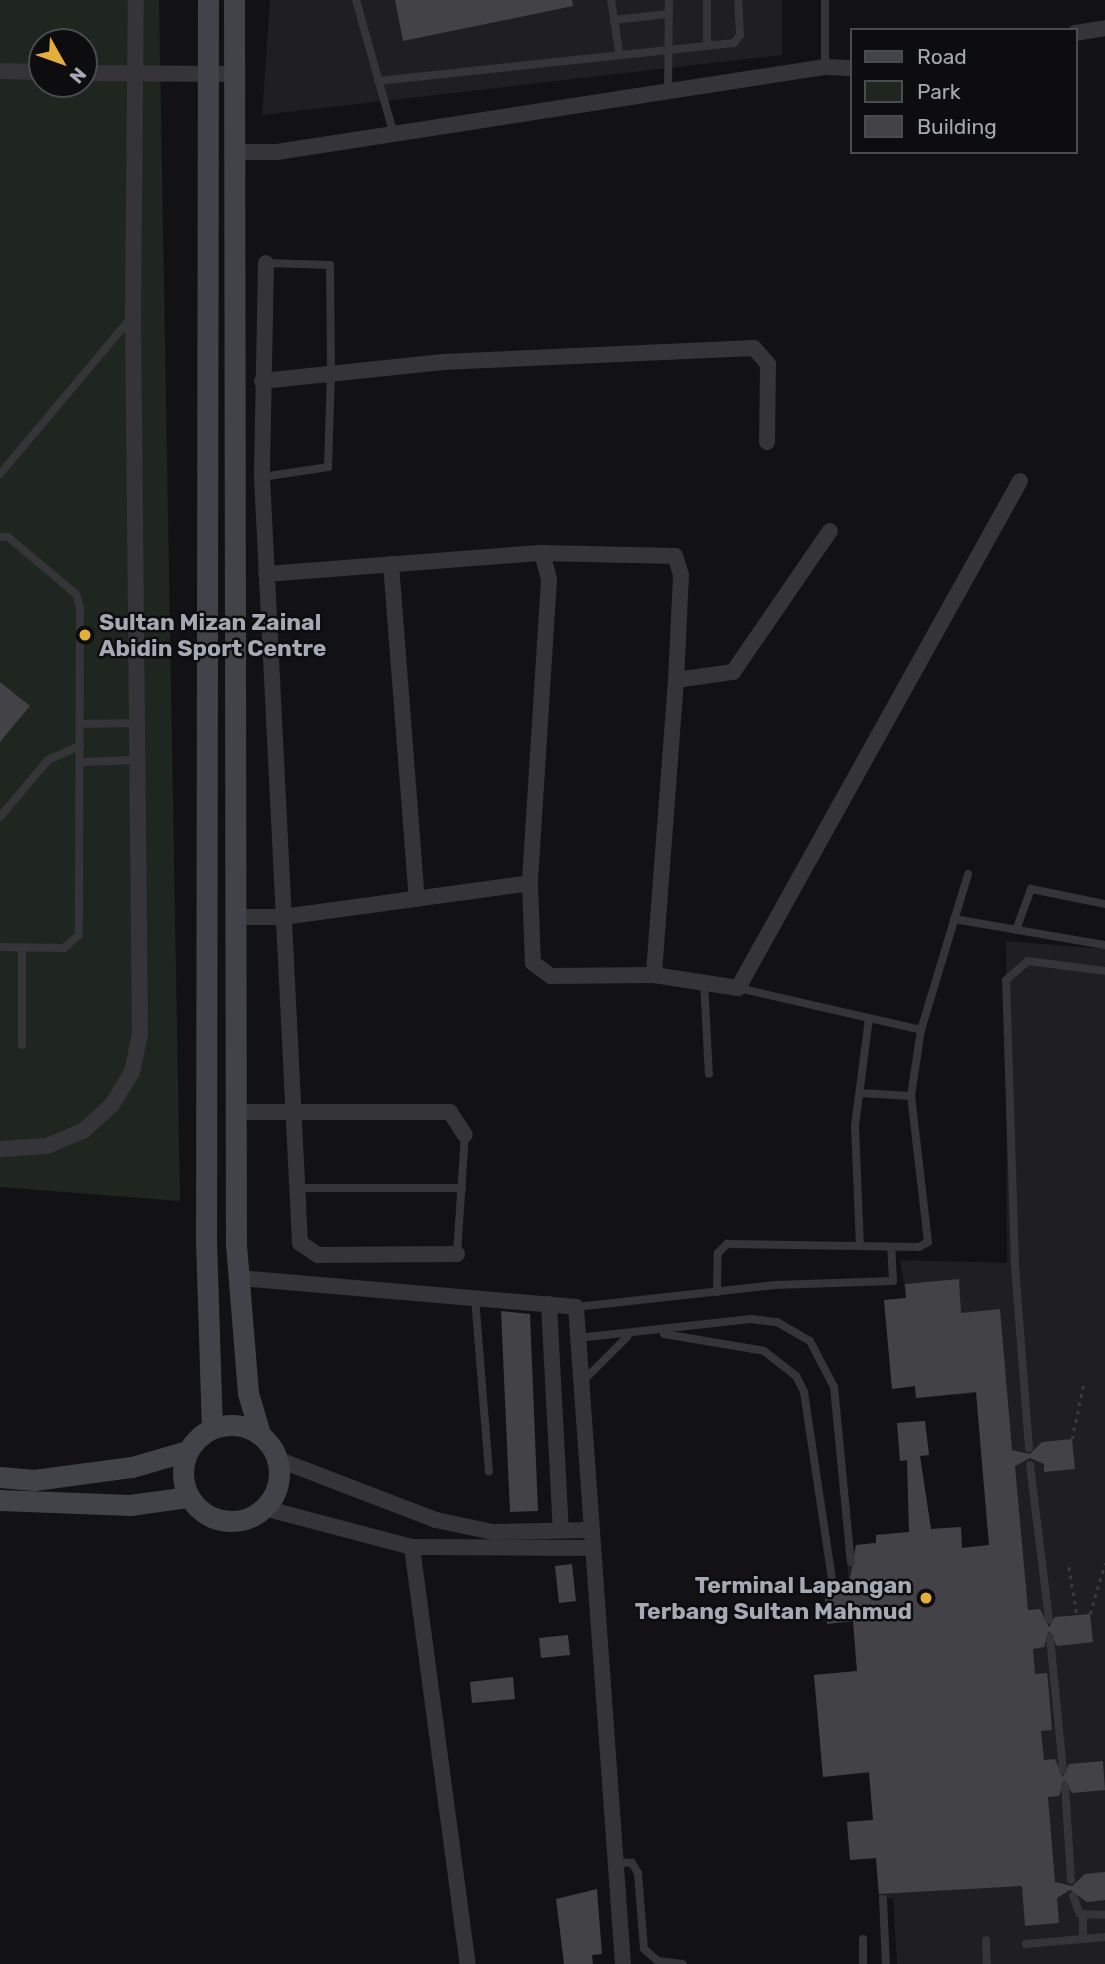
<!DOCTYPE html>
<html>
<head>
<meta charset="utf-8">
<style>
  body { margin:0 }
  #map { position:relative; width:1105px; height:1964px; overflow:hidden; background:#121214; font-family:Rubik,sans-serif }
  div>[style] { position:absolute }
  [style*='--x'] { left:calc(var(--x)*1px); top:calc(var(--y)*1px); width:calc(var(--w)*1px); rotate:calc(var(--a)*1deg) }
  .built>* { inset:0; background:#1f1e21 }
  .green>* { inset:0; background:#1f2620 }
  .building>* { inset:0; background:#424247 }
  .path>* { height:2.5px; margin-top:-1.25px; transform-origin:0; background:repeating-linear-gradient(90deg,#3a3b3f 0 3.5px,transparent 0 8.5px) }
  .service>* { height:8px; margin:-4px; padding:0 4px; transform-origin:4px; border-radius:4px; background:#343439 }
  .minor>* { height:16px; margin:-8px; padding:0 8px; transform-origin:8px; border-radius:8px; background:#343439 }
  .secondary>* { height:21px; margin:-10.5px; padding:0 10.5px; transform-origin:10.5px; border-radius:10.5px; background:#424348 }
  .secondary>.ring { margin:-10.5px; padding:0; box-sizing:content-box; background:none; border:21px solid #424348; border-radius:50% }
  .dots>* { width:19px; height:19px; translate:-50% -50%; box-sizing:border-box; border:4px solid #0d0d0f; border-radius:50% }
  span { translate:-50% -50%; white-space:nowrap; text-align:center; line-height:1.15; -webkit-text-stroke:5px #0d0d0f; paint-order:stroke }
  .poi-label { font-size:23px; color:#a5a9b3; font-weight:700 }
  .left { translate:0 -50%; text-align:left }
  .right { translate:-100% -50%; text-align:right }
  .legend { position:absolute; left:850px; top:28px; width:228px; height:126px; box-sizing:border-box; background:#0d0d0f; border:2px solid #4a4b51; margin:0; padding:9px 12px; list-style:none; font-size:21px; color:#a5a9b3 }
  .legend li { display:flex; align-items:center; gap:14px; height:35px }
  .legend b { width:35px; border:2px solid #4a4b51 }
  .north { position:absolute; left:28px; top:28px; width:70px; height:70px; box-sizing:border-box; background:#0d0d0f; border:2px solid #4a4b51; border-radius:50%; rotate:130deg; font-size:19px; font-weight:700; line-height:28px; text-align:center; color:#a5a9b3 }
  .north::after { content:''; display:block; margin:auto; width:24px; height:32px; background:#e4ae3a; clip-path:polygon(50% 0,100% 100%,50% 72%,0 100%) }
</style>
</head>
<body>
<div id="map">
  <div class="built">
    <div style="clip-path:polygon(270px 0,782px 0,782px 55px,262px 115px)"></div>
    <div style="clip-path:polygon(1006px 941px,1105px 949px,1105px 1964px,897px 1964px,893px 1898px,879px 1899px,876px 1858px,850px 1860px,847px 1822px,873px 1820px,869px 1773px,823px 1777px,814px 1675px,857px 1671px,853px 1622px,827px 1624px,824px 1586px,849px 1584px,847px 1562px,856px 1561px,855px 1545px,876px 1543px,876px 1535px,909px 1532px,907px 1461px,900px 1461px,897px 1423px,925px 1421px,929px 1455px,920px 1456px,931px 1529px,961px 1527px,962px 1548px,989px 1545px,976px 1393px,916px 1398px,915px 1386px,892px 1389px,884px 1300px,906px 1298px,900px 1260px,1007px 1263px)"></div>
  </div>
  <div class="green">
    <div style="clip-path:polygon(evenodd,0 0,159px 0,180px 1201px,0 1187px,0 0,42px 42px,84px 42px,84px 84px,42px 84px,42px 42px)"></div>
  </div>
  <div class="building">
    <div style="clip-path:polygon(395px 0,572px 0,573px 6px,403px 41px)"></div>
    <div style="clip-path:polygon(0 682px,30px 706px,0 742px)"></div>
    <div style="clip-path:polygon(959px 1279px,961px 1313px,1000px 1309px,1012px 1450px,1030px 1454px,1042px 1442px,1072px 1439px,1075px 1469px,1044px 1472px,1044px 1464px,1030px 1458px,1015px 1466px,1028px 1610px,1040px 1609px,1049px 1627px,1055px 1617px,1090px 1614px,1093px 1642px,1057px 1646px,1049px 1631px,1044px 1647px,1033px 1649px,1035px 1674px,1047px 1673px,1048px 1681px,1052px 1730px,1041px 1731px,1044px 1760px,1055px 1759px,1063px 1777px,1069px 1764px,1103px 1761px,1105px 1790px,1072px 1793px,1064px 1780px,1059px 1796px,1048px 1797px,1055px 1882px,1072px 1886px,1085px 1874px,1105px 1872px,1105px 1900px,1087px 1902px,1070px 1890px,1057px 1898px,1059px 1923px,1025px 1926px,1022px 1886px,879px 1894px,876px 1858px,850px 1860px,847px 1822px,873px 1820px,869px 1772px,823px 1777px,814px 1675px,857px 1671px,853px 1621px,827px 1624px,824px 1586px,833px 1592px,849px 1584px,856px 1545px,876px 1543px,876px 1535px,909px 1532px,907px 1460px,900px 1461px,897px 1423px,925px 1421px,929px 1455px,920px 1456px,931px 1529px,961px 1527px,962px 1548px,989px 1545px,976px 1392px,916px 1398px,915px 1386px,892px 1389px,884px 1300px,906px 1298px,905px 1284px)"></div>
    <div style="clip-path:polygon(501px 1311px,530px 1314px,538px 1511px,510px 1512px)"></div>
    <div style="clip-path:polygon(572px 1564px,576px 1601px,559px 1603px,555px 1566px)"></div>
    <div style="clip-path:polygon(568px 1635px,570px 1655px,541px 1658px,539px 1638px)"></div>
    <div style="clip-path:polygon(513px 1677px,515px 1699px,472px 1703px,470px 1682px)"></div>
    <div style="clip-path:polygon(597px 1889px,602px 1954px,592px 1955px,593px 1964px,564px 1964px,556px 1899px)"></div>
  </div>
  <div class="path">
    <div style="--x:1072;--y:1439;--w:59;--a:-78.3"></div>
    <div style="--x:1069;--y:1567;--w:48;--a:80.3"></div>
    <div style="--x:1090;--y:1614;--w:53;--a:-73.6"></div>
  </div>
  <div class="service">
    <div style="--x:356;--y:0;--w:137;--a:74.3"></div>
    <div style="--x:611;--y:0;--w:52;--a:81.1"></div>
    <div style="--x:825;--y:0;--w:67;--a:90"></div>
    <div style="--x:614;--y:20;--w:55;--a:-6.2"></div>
    <div style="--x:707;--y:43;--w:43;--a:-90"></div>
    <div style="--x:378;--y:81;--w:358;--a:-6.1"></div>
    <div style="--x:734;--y:43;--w:10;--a:-53"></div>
    <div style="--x:740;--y:35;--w:35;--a:-93"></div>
    <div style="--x:668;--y:92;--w:92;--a:-89.4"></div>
    <div style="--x:0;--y:474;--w:204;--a:-50"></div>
    <div style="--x:262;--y:477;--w:67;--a:-8.6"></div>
    <div style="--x:328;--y:467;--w:93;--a:-88.2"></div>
    <div style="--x:331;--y:374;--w:109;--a:-90.5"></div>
    <div style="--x:330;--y:265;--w:64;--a:-178.2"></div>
    <div style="--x:0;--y:537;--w:8;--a:0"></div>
    <div style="--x:8;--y:537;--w:89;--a:40"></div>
    <div style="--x:76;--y:594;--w:15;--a:74"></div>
    <div style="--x:80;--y:608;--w:327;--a:90.2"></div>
    <div style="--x:79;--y:935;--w:20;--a:139"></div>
    <div style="--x:64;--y:948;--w:64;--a:-179.1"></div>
    <div style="--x:80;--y:724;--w:57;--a:-1"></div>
    <div style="--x:80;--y:762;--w:57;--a:-2"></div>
    <div style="--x:0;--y:817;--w:75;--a:-49.9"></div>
    <div style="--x:48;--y:760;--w:35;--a:-24"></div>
    <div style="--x:954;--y:919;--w:153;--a:9.8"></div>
    <div style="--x:1016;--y:930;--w:44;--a:-69.9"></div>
    <div style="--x:1031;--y:889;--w:76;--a:11.5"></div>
    <div style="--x:22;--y:947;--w:98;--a:90"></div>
    <div style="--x:704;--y:983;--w:91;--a:86.9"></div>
    <div style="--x:738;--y:988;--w:188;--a:12.9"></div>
    <div style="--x:860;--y:1093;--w:51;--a:3.4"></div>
    <div style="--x:297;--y:1188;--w:165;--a:0"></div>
    <div style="--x:860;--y:1246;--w:120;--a:-92.4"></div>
    <div style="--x:855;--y:1126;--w:109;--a:-82.6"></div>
    <div style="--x:457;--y:1254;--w:119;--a:-86.2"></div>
    <div style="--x:717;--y:1292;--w:39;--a:-89"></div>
    <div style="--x:718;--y:1253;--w:13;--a:-45"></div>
    <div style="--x:727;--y:1244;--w:192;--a:0.9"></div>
    <div style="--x:919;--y:1247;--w:10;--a:-29"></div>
    <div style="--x:928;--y:1242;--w:147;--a:-96.6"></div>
    <div style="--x:911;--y:1096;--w:67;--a:-81.4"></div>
    <div style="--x:921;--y:1030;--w:163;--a:-73.2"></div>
    <div style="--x:475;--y:1298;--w:174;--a:85.4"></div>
    <div style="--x:576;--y:1307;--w:200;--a:-6.3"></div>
    <div style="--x:775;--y:1285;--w:118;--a:-1.9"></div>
    <div style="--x:893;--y:1281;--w:34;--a:-93"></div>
    <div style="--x:664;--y:1334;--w:101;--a:9.6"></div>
    <div style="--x:764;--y:1351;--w:41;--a:38"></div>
    <div style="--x:796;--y:1376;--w:18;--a:63"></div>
    <div style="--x:804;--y:1392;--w:196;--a:81.5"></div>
    <div style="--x:578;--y:1338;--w:174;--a:-6.3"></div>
    <div style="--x:751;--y:1319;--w:26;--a:7"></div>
    <div style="--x:777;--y:1322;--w:38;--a:30"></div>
    <div style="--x:810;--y:1341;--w:52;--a:62.4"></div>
    <div style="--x:834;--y:1387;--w:176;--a:84.5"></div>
    <div style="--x:582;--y:1382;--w:64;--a:-45"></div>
    <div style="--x:1029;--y:1448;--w:185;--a:-94.4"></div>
    <div style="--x:1015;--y:1264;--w:284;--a:-91.8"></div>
    <div style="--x:1006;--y:980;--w:29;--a:-41"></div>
    <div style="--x:1028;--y:961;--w:78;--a:7.4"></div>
    <div style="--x:1030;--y:1465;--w:156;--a:83"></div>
    <div style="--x:1050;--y:1637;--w:134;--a:84.4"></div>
    <div style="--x:1065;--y:1786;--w:94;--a:86.3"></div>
    <div style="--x:615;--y:1862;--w:17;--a:3"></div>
    <div style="--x:632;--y:1863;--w:12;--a:59"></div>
    <div style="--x:638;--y:1873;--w:76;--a:85.5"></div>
    <div style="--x:644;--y:1949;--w:18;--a:41"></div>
    <div style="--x:658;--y:1961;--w:25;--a:7"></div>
    <div style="--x:1073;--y:1896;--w:19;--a:69"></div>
    <div style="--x:1080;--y:1914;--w:25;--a:2"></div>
    <div style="--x:883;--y:1899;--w:65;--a:87.4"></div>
    <div style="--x:863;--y:1939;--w:25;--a:90"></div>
    <div style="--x:1083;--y:1939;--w:23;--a:-90"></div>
    <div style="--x:986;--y:1940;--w:24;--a:88"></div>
    <div style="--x:1026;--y:1944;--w:79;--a:-5.1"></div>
  </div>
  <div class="minor">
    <div style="--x:1075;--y:33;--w:30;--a:-9"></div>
    <div style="--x:0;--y:71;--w:42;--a:1.4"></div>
    <div style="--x:84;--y:73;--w:148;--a:0.4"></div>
    <div style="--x:232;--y:152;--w:45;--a:0"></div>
    <div style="--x:277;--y:152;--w:555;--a:-8.82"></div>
    <div style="--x:825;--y:67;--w:26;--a:2"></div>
    <div style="--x:266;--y:263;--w:214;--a:91.1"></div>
    <div style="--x:262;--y:477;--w:767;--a:87.16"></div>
    <div style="--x:300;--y:1243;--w:22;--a:34"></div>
    <div style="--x:318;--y:1255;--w:139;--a:-0.4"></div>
    <div style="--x:262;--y:381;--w:182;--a:-6"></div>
    <div style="--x:443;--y:362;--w:311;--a:-2.6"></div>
    <div style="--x:754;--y:348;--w:21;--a:49"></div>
    <div style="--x:768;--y:364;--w:78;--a:90.7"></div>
    <div style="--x:542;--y:553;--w:27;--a:75"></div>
    <div style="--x:549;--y:579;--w:305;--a:93.6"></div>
    <div style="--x:530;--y:883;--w:80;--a:87.9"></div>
    <div style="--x:533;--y:963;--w:22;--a:36"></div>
    <div style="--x:551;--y:976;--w:103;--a:-0.6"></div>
    <div style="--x:654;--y:975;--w:85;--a:8.8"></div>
    <div style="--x:738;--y:988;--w:580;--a:-60.92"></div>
    <div style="--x:391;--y:564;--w:336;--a:85.6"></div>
    <div style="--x:266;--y:574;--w:277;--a:-4.4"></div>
    <div style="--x:542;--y:553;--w:133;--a:1.3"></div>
    <div style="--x:675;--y:556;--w:20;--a:72"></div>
    <div style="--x:681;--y:575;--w:105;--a:92.7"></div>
    <div style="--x:676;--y:680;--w:296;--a:94.3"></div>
    <div style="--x:676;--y:680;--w:58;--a:-8"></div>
    <div style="--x:733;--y:672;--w:171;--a:-55.5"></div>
    <div style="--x:236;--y:917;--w:47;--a:0"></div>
    <div style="--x:283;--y:917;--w:249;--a:-7.8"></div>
    <div style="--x:236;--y:1112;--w:214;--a:0"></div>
    <div style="--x:450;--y:1112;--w:27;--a:57"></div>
    <div style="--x:0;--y:1149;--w:47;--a:-3.7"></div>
    <div style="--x:47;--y:1146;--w:39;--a:-23"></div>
    <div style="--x:83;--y:1131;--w:39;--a:-42"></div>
    <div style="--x:112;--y:1105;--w:39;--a:-59"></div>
    <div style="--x:132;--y:1072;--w:40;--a:-78"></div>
    <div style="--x:140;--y:1033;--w:717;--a:-90.56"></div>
    <div style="--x:133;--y:316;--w:316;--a:-89.5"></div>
    <div style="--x:239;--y:1278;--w:338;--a:4.9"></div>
    <div style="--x:576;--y:1307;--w:659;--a:85.91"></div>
    <div style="--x:549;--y:1304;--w:226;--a:87"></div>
    <div style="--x:277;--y:1459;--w:170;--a:21"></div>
    <div style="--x:436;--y:1520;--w:58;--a:11.9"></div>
    <div style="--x:493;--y:1532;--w:99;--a:-1.2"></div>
    <div style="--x:264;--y:1508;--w:153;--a:14.8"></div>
    <div style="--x:412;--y:1547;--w:181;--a:0.3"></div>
    <div style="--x:412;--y:1547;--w:421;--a:82.4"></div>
  </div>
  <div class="secondary">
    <div style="--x:208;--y:0;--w:1240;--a:90.09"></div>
    <div style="--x:206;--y:1240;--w:188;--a:88.2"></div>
    <div style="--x:234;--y:0;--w:1244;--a:89.91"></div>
    <div style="--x:236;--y:1244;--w:149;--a:85.4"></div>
    <div style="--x:248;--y:1393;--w:43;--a:73.7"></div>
    <div class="ring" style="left:183px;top:1425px;width:75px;height:75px"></div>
    <div style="--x:0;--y:1477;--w:34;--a:5"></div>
    <div style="--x:34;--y:1480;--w:99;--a:-7.6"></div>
    <div style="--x:132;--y:1467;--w:57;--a:-16.2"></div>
    <div style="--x:0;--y:1500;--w:130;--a:2.2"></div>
    <div style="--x:130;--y:1505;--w:59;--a:-7.9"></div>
  </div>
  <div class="dots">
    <div style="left:85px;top:635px;background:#e4ae3a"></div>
    <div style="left:926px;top:1598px;background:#e4ae3a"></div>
  </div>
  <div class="poi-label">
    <span class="left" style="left:99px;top:635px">Sultan Mizan Zainal<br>Abidin Sport Centre</span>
    <span class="right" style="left:912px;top:1598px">Terminal Lapangan<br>Terbang Sultan Mahmud</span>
  </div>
  <ul class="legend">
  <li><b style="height:9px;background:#424348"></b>Road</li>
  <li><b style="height:19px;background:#1f2620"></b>Park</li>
  <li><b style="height:19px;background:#424247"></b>Building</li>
  </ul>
  <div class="north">N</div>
</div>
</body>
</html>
